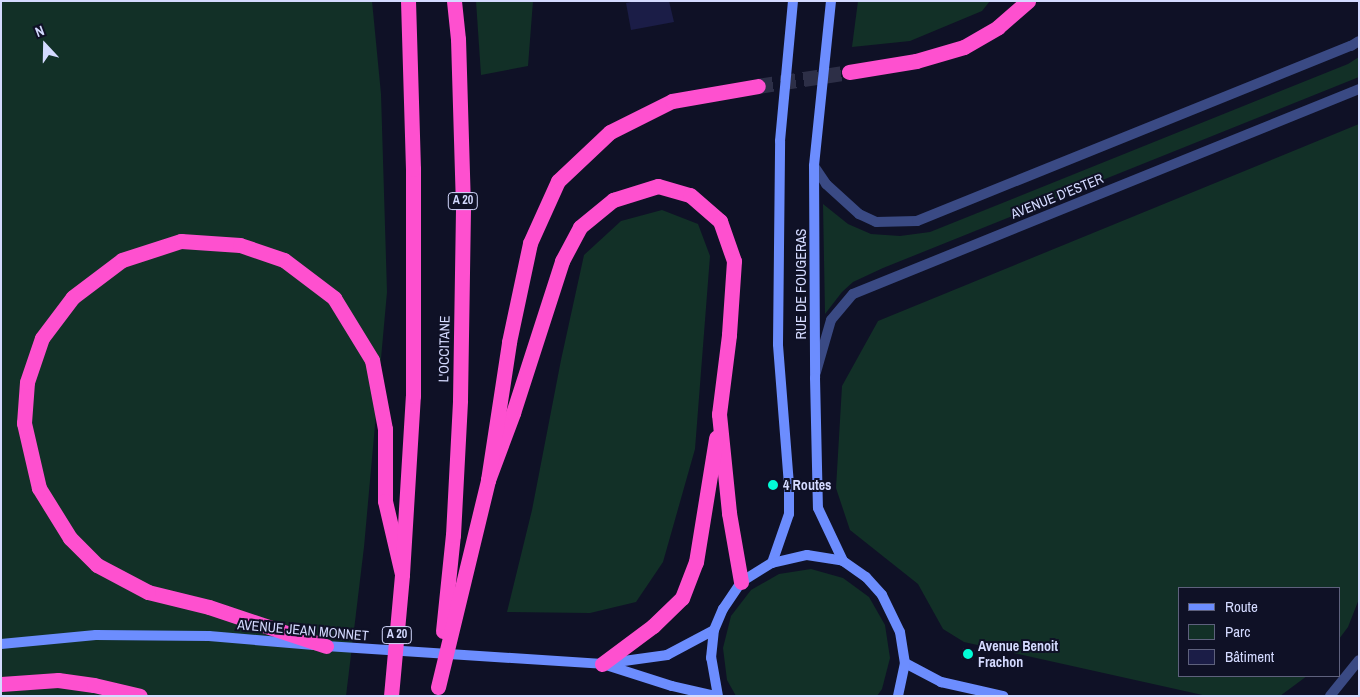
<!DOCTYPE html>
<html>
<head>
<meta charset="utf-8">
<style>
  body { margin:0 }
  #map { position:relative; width:1360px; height:697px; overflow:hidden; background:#0f1126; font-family:"Archivo Narrow",sans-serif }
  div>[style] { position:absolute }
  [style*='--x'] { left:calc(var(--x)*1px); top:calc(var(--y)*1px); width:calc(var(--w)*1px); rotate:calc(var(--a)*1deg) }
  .green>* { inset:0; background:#123027 }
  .building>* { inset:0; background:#1b1d47 }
  .highway-tunnel>* { height:15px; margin-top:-7.5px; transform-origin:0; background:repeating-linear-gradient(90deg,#2d2f47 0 15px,transparent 0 23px) }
  .street>* { height:10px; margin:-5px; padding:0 5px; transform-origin:5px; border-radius:5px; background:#3a4a84 }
  .secondary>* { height:10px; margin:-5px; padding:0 5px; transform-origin:5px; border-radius:5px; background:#6c8dfe }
  .highway>* { height:15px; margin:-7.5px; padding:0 7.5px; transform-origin:7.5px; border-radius:7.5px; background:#fe50cf }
  .dots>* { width:14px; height:14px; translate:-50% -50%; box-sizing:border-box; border:2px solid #0f1126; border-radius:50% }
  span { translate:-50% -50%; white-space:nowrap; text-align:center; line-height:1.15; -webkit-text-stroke:4px #0f1126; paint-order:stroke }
  .shield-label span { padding:1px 4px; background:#0f1126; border:1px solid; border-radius:4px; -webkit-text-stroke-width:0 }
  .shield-label { font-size:12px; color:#d4daff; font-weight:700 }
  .street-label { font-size:14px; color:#d4daff }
  .poi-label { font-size:14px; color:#d4daff; font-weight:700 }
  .left { translate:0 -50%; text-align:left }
  .frame { position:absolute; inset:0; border:2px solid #d4daff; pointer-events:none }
  .legend { position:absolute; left:1178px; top:587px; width:162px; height:90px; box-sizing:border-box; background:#0f1126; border:1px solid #5e617d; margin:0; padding:6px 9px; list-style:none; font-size:15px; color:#d4daff }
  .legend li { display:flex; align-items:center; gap:10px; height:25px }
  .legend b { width:25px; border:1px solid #5e617d }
  .north { position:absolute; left:20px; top:20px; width:50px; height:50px; -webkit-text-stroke:4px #0f1126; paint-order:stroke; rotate:339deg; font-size:14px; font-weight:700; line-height:20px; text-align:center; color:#d4daff }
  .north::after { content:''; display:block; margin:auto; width:18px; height:22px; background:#d4daff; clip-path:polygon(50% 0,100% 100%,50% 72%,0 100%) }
</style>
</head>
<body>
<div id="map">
  <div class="green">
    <div style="clip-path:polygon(1px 1px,372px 1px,381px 94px,387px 292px,364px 547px,346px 696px,1px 696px)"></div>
    <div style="clip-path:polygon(476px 1px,533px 1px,528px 66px,481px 75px)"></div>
    <div style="clip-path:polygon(858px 1px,990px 1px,982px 11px,910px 41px,852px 47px)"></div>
    <div style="clip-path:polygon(1359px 57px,1359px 77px,883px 268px,853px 282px,842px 292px,825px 314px,823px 204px,848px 224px,871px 234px,900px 236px,930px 232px,1348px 64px)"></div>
    <div style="clip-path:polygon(1359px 124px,1359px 599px,1348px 627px,1339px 639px,1339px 588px,1179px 588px,1179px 676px,1307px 676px,1280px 696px,1207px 696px,964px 642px,943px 629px,918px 584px,850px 530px,836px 488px,842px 386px,878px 321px)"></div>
    <div style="clip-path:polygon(662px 210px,698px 224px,710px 256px,695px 449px,663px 562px,636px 602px,590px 613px,507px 612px,532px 510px,561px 360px,584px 255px,621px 221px)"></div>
    <div style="clip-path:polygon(811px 569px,843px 578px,869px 597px,885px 625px,890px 658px,882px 689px,877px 696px,736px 696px,727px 680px,723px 648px,731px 616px,751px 590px,779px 574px)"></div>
  </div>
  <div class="building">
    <div style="clip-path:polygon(636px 1px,669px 1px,674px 22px,631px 30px,626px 3px)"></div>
    <div style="clip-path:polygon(963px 648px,975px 650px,973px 660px,961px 658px)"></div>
  </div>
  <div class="highway-tunnel">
    <div style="--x:758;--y:86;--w:92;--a:-8.7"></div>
  </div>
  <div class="street">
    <div style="--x:814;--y:166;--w:22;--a:56"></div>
    <div style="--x:826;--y:184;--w:45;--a:42.3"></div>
    <div style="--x:859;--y:214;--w:19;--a:25"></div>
    <div style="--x:876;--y:222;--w:41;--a:-1.4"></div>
    <div style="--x:917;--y:221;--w:468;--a:-22"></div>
    <div style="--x:1351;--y:46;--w:9;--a:-32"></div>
    <div style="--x:816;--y:372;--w:54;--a:-73.9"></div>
    <div style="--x:831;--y:320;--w:34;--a:-50"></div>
    <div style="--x:853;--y:294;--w:546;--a:-22.05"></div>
    <div style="--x:1330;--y:696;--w:46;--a:-51.1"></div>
  </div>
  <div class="secondary">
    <div style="--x:831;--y:1;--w:166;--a:95.9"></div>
    <div style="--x:814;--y:166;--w:212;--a:89.7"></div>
    <div style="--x:815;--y:378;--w:130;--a:88.7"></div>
    <div style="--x:818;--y:508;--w:59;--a:64.7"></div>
    <div style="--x:772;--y:563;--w:52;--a:-70.9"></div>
    <div style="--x:789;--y:514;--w:29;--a:-90"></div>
    <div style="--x:789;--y:485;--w:141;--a:-94.5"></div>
    <div style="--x:778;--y:344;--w:203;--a:-89.4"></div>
    <div style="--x:780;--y:141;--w:141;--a:-84.7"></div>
    <div style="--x:1;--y:644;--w:95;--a:-5.4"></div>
    <div style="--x:96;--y:635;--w:113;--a:0.5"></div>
    <div style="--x:209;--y:636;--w:117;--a:4.9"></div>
    <div style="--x:326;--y:646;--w:277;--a:3.7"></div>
    <div style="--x:602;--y:664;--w:66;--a:-7.9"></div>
    <div style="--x:667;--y:655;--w:53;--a:-28"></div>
    <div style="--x:905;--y:663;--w:41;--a:27.8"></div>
    <div style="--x:941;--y:682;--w:64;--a:12.7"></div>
    <div style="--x:606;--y:665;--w:69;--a:17.7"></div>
    <div style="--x:672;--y:686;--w:44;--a:13.1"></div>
    <div style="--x:718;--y:696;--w:39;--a:-100"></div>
    <div style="--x:711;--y:658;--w:28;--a:-84"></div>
    <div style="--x:714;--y:630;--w:23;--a:-67"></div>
    <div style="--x:723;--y:609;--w:32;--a:-56"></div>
    <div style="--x:741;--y:582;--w:36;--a:-32"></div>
    <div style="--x:772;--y:563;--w:36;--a:-13"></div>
    <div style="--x:807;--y:555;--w:36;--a:9"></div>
    <div style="--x:843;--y:561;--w:28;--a:35"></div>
    <div style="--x:866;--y:577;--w:24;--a:48"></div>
    <div style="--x:882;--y:595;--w:41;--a:64.1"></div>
    <div style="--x:900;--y:632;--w:31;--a:81"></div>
    <div style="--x:905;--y:663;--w:34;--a:102"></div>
  </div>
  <div class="highway">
    <div style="--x:849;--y:72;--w:68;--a:-9.3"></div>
    <div style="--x:916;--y:61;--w:50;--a:-16.3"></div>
    <div style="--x:964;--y:47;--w:39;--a:-30"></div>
    <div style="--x:998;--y:27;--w:40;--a:-41"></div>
    <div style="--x:488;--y:480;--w:72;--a:-69.5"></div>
    <div style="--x:513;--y:413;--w:160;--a:-72.1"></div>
    <div style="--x:562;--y:261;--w:38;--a:-62"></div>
    <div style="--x:580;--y:227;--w:43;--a:-39.3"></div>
    <div style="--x:613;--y:200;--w:47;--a:-17.3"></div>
    <div style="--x:658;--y:186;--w:33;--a:16"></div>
    <div style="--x:690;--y:195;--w:40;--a:41"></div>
    <div style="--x:720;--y:221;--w:42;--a:70.7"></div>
    <div style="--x:734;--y:261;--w:74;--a:93.9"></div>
    <div style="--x:729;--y:335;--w:80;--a:97.2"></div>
    <div style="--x:719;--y:414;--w:100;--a:84.2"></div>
    <div style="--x:729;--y:513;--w:70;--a:80.1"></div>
    <div style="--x:443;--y:631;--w:97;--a:-84.1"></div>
    <div style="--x:453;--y:535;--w:135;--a:-87"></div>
    <div style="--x:460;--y:400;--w:193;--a:-89.1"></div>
    <div style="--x:463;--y:207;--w:168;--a:-91.7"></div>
    <div style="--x:458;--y:39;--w:38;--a:-96"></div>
    <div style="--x:326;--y:646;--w:123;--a:-161.6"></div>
    <div style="--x:209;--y:607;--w:63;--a:-166.2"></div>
    <div style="--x:148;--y:592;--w:58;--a:-152.1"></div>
    <div style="--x:97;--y:565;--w:38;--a:-135"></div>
    <div style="--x:70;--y:538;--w:59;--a:-121.8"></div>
    <div style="--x:39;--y:488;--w:67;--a:-103"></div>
    <div style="--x:24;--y:423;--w:41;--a:-85.8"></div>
    <div style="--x:27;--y:382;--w:46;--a:-71.2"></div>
    <div style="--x:42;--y:338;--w:51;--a:-52.9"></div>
    <div style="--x:73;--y:297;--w:61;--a:-37.1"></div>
    <div style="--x:122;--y:260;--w:62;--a:-17.9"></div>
    <div style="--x:181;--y:241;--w:59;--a:3.9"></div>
    <div style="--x:240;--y:245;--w:46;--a:18.8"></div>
    <div style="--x:284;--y:260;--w:63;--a:37.2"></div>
    <div style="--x:334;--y:298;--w:73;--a:58.5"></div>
    <div style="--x:372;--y:360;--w:70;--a:79.3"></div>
    <div style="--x:385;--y:429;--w:72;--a:90"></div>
    <div style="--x:385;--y:501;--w:75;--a:76.9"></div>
    <div style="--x:602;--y:664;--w:64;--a:-36.7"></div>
    <div style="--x:653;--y:626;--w:40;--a:-44"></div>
    <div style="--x:682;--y:598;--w:39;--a:-69"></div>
    <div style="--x:696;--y:562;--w:126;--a:-80.8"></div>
    <div style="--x:1;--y:684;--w:57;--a:-4"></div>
    <div style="--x:58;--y:680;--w:36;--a:8"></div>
    <div style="--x:94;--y:685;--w:47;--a:13.4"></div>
    <div style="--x:438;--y:687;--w:213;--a:-76.4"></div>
    <div style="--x:488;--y:480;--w:140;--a:-81.3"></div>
    <div style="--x:509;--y:342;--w:101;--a:-78"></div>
    <div style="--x:530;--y:243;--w:68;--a:-65.7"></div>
    <div style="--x:558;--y:181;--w:71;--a:-43.3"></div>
    <div style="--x:610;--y:132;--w:69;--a:-26.6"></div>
    <div style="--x:672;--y:101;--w:87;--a:-9.9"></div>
    <div style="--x:391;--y:696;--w:122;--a:-84.8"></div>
    <div style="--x:402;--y:574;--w:178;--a:-86.5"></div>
    <div style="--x:413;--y:396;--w:227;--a:-90"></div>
    <div style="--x:413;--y:169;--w:168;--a:-91.7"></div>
  </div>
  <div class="dots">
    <div style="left:773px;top:485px;background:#02fdd7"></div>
    <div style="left:968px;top:654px;background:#02fdd7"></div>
  </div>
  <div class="shield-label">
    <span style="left:463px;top:201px">A 20</span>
    <span style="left:397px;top:635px">A 20</span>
  </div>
  <div class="street-label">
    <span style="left:1057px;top:196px;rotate:-22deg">AVENUE D'ESTER</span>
    <span style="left:801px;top:284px;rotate:-90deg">RUE DE FOUGERAS</span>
    <span style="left:444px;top:349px;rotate:-89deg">L'OCCITANE</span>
    <span style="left:303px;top:630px;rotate:5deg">AVENUE JEAN MONNET</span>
  </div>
  <div class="poi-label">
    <span class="left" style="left:783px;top:485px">4 Routes</span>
    <span class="left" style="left:978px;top:654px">Avenue Benoit<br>Frachon</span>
  </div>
  <div class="frame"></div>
  <ul class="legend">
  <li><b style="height:6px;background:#6c8dfe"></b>Route</li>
  <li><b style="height:14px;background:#123027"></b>Parc</li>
  <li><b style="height:14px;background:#1b1d47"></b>Bâtiment</li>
  </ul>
  <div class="north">N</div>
</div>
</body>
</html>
